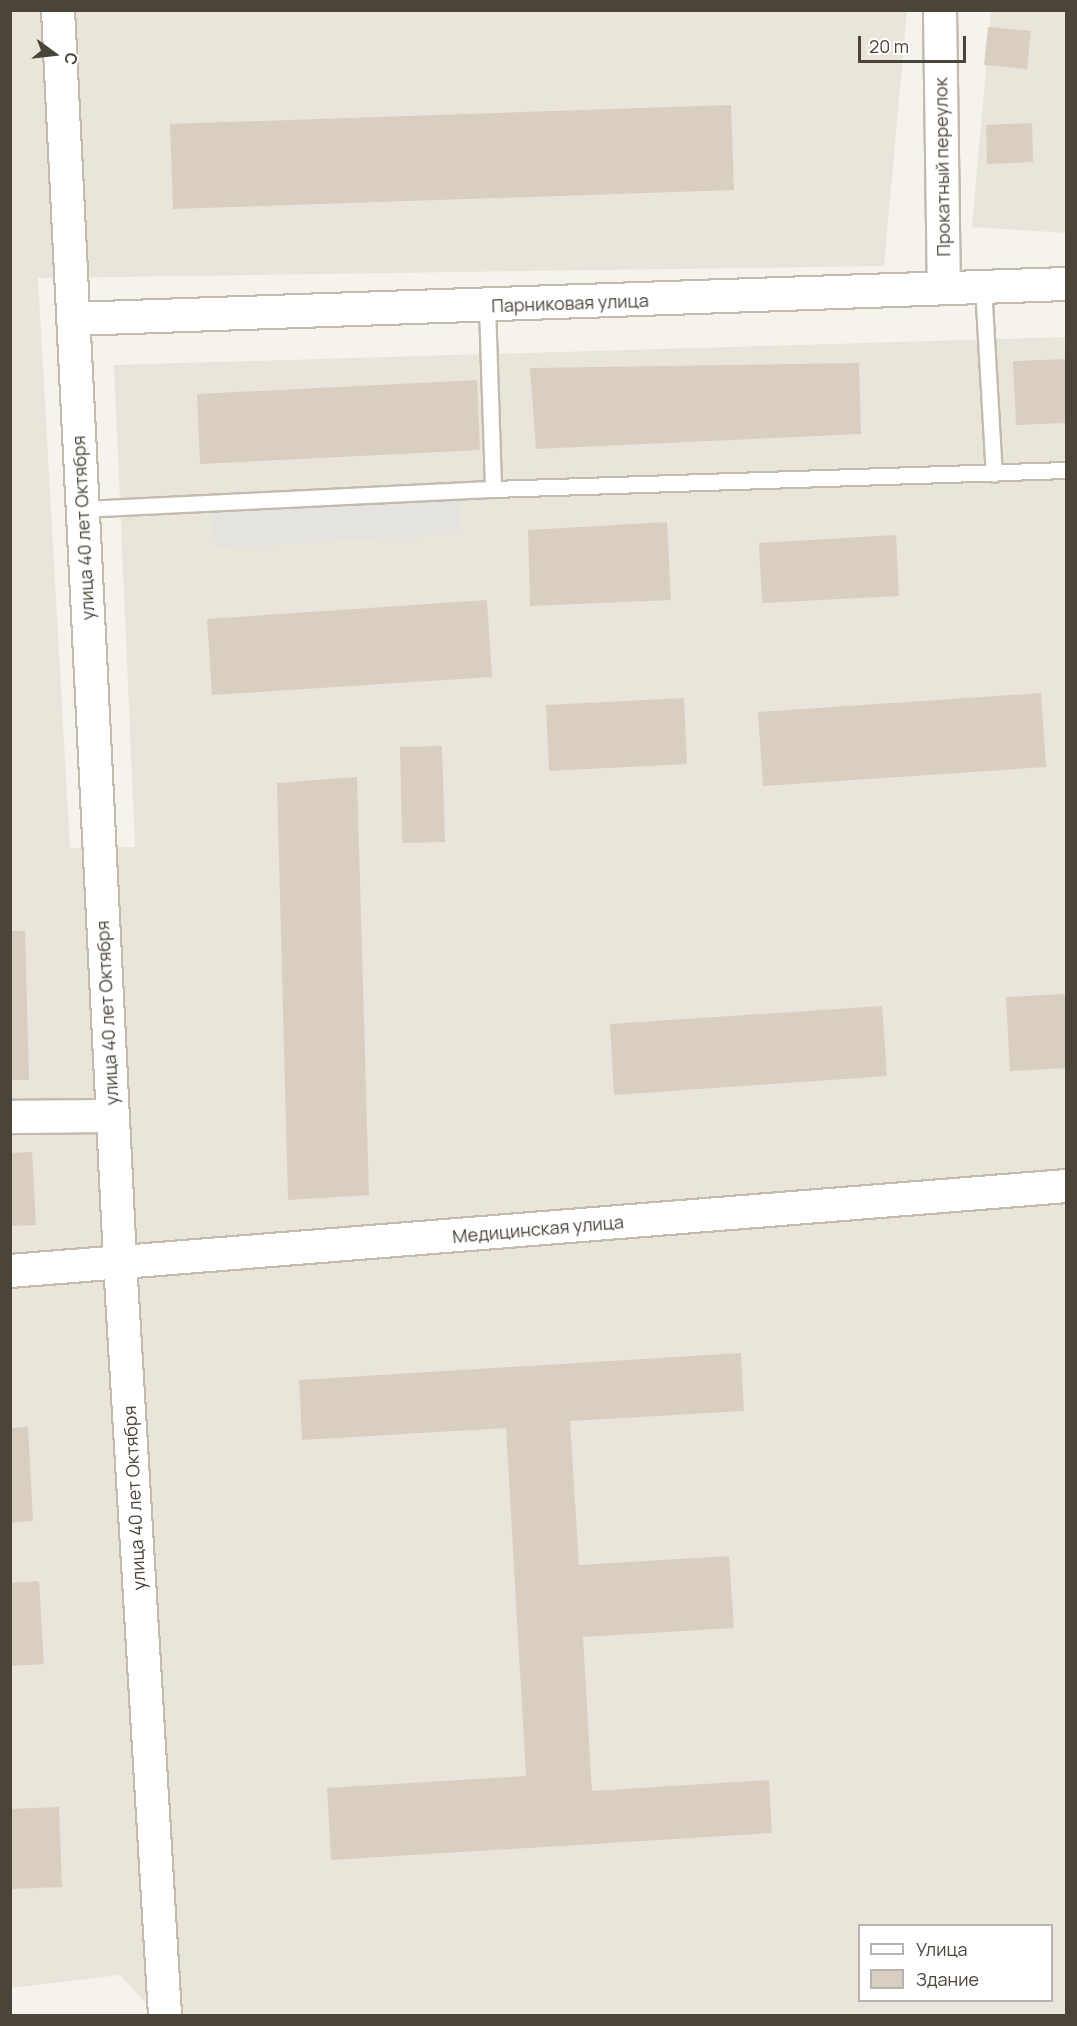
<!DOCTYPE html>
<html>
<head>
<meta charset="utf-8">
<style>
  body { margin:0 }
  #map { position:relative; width:1077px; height:2026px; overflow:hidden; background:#f6f3ec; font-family:Manrope,sans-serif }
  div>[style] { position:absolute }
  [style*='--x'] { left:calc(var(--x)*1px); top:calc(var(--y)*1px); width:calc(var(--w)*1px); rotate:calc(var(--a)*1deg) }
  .residential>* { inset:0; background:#eae5da }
  .parking>* { inset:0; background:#e5e3e0 }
  .building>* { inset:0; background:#d8cfc1 }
  .roads { filter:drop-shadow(2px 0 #c2bbae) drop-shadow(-2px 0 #c2bbae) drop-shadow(0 2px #c2bbae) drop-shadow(0 -2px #c2bbae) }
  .service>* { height:15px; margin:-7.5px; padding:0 7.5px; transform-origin:7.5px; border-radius:7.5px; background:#fff }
  .minor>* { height:32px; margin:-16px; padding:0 16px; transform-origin:16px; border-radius:16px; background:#fff }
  span { translate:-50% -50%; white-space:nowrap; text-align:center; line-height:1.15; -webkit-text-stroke:5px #fff; paint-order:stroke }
  .street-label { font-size:18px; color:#4b4439 }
  .frame { position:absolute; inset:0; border:12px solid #4b4439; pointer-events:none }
  .legend { position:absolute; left:858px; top:1924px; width:195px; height:78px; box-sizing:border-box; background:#fff; border:2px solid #b7b4b0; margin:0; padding:8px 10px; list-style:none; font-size:18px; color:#4b4439 }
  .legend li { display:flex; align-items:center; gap:12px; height:30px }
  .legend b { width:30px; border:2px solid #b7b4b0 }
  .north { position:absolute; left:24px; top:24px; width:60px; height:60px; -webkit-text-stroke:4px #fff; paint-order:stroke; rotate:105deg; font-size:16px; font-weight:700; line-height:24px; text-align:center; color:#4b4439 }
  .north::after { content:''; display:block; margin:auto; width:21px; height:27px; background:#4b4439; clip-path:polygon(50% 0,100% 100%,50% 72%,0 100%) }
  .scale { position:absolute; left:858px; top:36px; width:108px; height:27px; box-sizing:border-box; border:3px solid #4b4439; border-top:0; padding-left:8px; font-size:18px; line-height:21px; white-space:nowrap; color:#4b4439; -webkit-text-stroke:4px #fff; paint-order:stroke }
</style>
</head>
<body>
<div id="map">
  <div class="residential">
    <div style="clip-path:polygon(evenodd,10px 11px,907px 11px,884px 266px,38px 278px,70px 848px,135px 847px,114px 365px,1066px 337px,1066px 2015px,158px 2016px,120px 1975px,11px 1988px,10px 11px,860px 1926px,1052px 1926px,1052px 2000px,860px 2000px,860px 1926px)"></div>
    <div style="clip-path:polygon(991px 11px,1066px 11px,1066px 233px,972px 227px)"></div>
  </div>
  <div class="parking">
    <div style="clip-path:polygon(460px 490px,462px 534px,216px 548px,209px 503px)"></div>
  </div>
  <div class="building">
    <div style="clip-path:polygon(988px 27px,1031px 31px,1027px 69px,984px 65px)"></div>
    <div style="clip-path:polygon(731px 105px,734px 190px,173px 209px,170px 124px)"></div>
    <div style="clip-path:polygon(1032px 123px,1033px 162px,987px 164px,986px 125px)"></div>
    <div style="clip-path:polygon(1066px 359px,1066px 423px,1016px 425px,1013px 361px)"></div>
    <div style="clip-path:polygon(859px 363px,861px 434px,536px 449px,530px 368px)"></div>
    <div style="clip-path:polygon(477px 380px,480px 450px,200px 464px,197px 394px)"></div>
    <div style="clip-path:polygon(667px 522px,671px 600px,530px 606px,528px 530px)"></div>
    <div style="clip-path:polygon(896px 535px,899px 596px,762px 603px,759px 543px)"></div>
    <div style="clip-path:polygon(487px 600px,492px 677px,212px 695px,207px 619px)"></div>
    <div style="clip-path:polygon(1041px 693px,1046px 767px,763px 786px,758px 712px)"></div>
    <div style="clip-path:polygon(684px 698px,687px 764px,549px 771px,546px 705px)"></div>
    <div style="clip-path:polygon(442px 746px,445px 842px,402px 843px,400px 747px)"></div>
    <div style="clip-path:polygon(357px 777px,369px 1195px,288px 1200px,277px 783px)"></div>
    <div style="clip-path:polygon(10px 931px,25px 931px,29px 1080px,10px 1080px)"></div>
    <div style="clip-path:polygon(1066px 994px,1066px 1068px,1010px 1071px,1006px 997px)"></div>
    <div style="clip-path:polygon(882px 1006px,887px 1076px,614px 1095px,610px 1024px)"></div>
    <div style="clip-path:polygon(32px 1152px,36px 1225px,10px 1226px,10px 1153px)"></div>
    <div style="clip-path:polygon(741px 1353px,744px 1411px,570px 1421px,579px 1565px,729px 1556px,734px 1628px,583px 1637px,592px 1791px,769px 1780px,772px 1833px,331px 1860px,327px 1788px,526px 1776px,506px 1428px,302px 1440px,299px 1380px)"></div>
    <div style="clip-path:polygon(28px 1427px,33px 1521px,10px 1523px,10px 1428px)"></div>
    <div style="clip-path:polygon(39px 1581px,44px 1664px,10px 1666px,10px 1583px)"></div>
    <div style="clip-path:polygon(59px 1807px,62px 1887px,10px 1889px,10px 1809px)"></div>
  </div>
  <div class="roads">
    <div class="service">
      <div style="--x:983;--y:286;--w:188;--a:86.7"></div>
      <div style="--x:487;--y:306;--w:183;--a:88.1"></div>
      <div style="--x:82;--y:509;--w:411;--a:-2.8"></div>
      <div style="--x:493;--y:489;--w:573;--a:-1.9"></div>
    </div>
    <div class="minor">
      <div style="--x:58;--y:10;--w:1254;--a:87.16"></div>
      <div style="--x:120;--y:1262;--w:755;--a:86.58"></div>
      <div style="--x:940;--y:10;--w:277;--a:89.2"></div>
      <div style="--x:73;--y:319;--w:994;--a:-2.02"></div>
      <div style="--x:10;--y:1117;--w:103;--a:-0.6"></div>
      <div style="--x:10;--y:1271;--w:1059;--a:-4.6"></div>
    </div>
  </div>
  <div class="street-label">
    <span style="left:942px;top:167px;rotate:-91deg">Прокатный переулок</span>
    <span style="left:570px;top:303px;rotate:-2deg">Парниковая улица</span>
    <span style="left:83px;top:528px;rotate:-93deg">улица 40 лет Октября</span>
    <span style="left:107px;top:1013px;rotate:-93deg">улица 40 лет Октября</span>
    <span style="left:538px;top:1229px;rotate:-5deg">Медицинская улица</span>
    <span style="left:134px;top:1498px;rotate:-93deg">улица 40 лет Октября</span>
  </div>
  <div class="frame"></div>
  <ul class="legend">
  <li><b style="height:8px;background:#fff"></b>Улица</li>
  <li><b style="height:16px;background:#d8cfc1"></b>Здание</li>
  </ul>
  <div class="north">С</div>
  <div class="scale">20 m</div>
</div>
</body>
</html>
